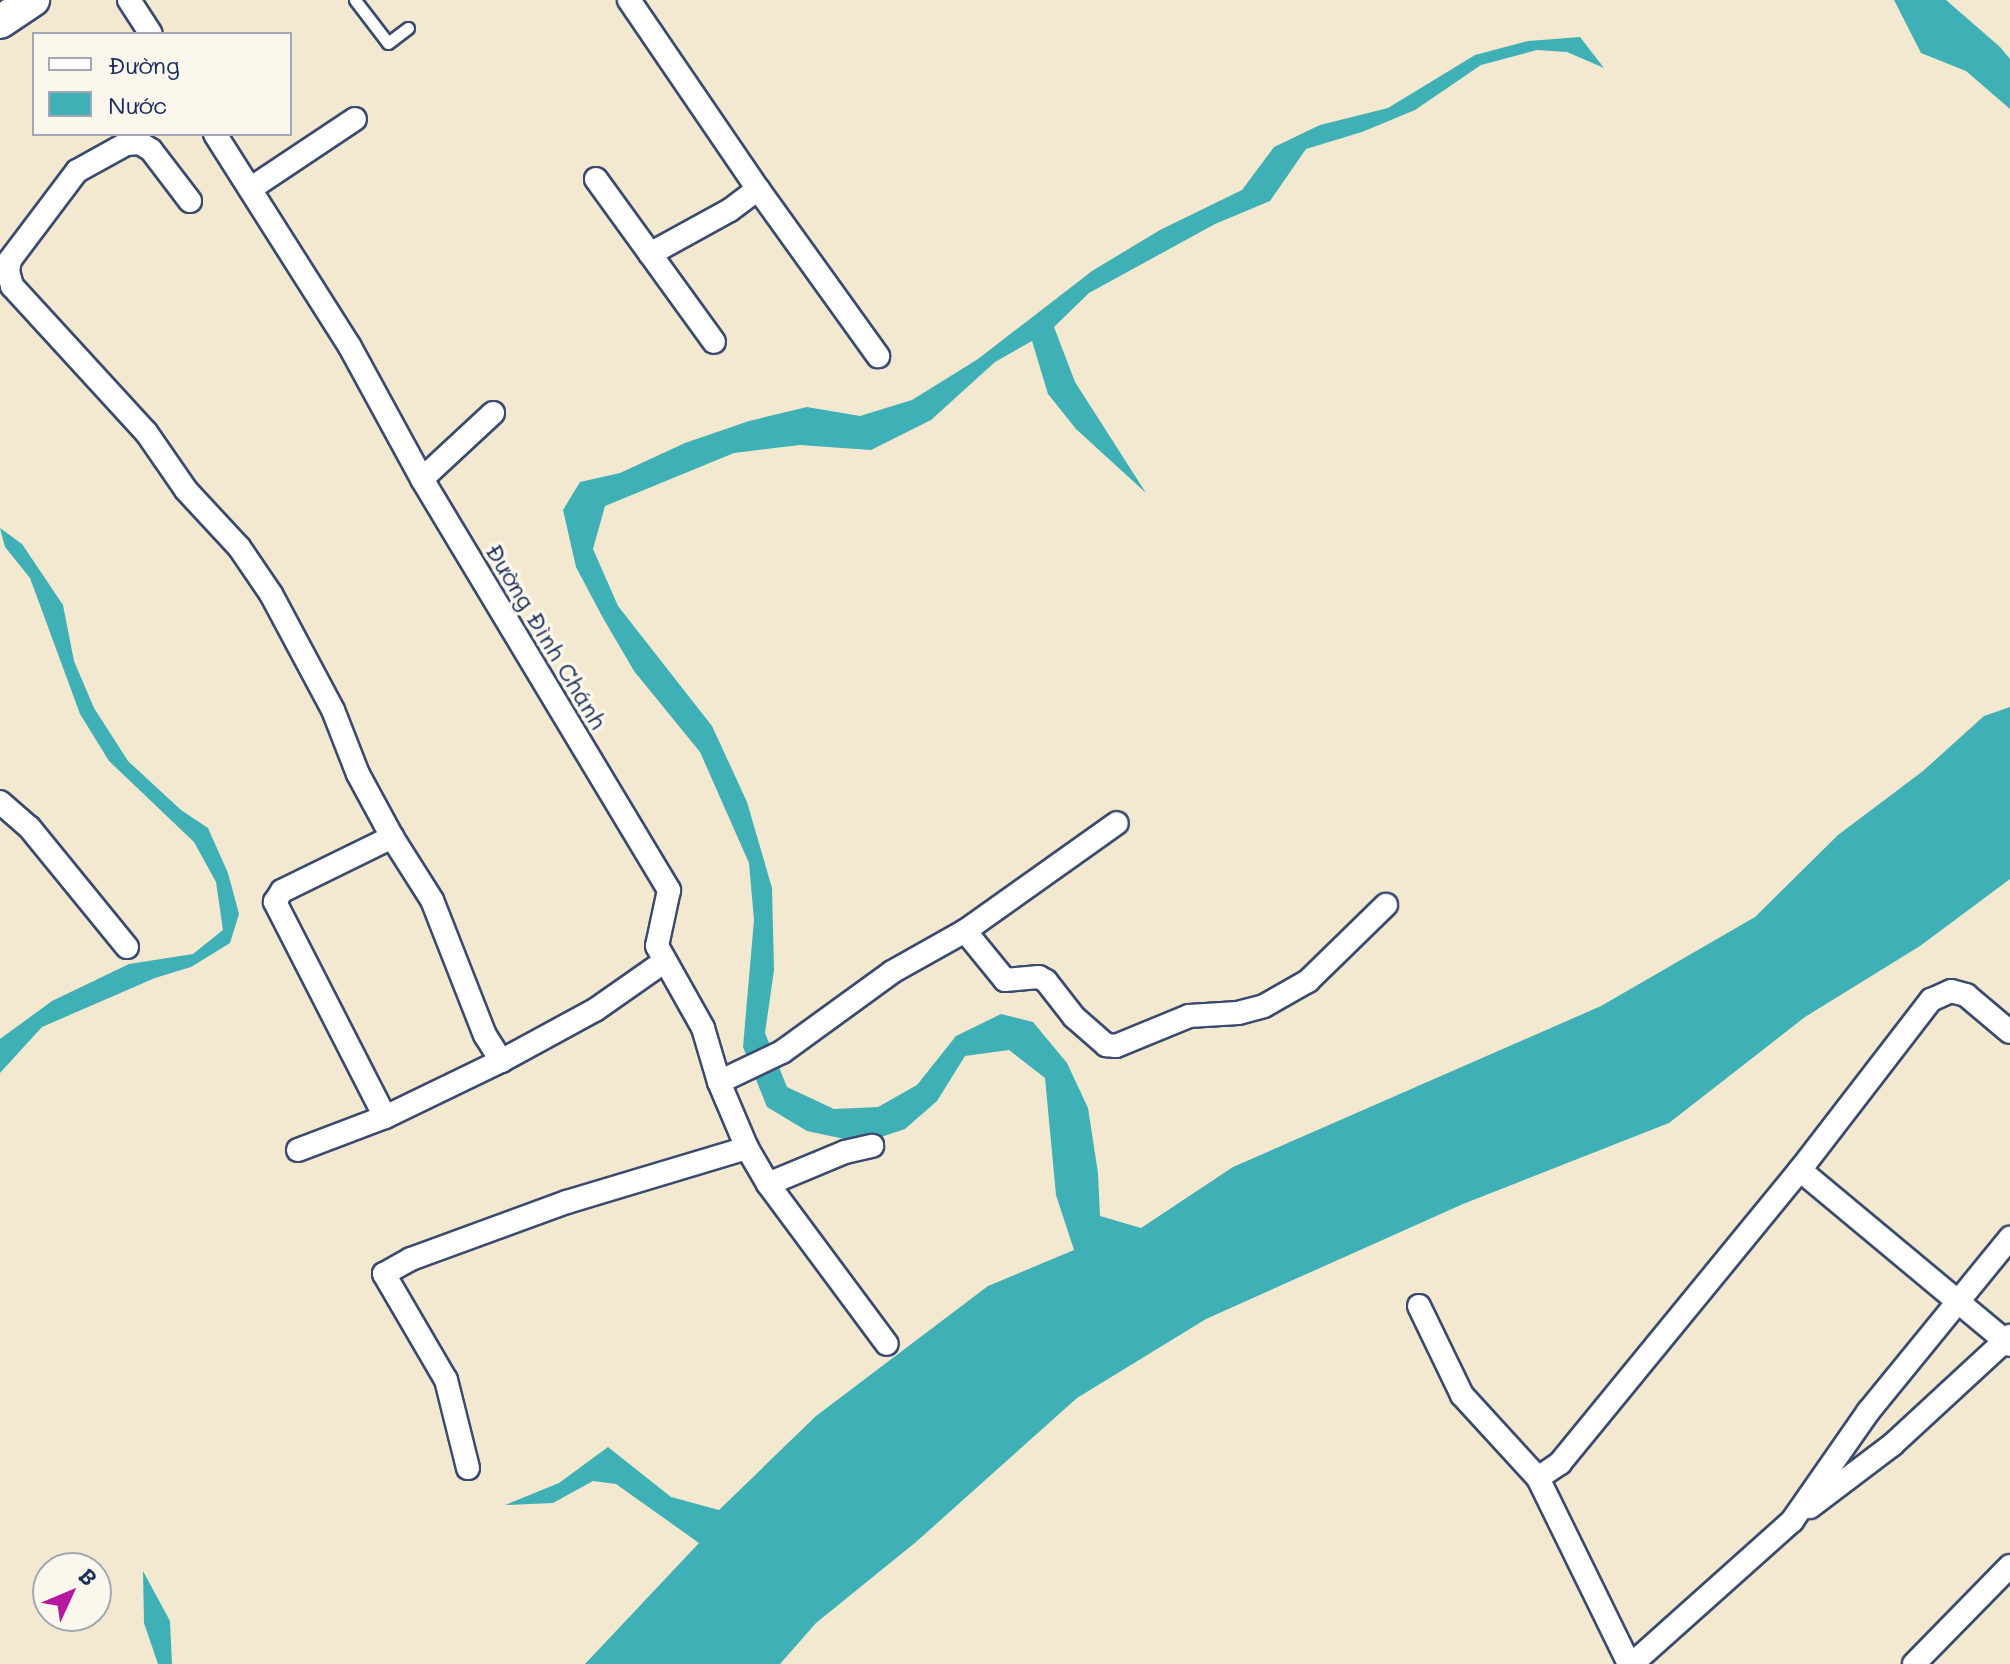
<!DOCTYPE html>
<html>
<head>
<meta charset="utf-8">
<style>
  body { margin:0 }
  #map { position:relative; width:2010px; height:1664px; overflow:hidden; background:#f3e9d1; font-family:Mali,sans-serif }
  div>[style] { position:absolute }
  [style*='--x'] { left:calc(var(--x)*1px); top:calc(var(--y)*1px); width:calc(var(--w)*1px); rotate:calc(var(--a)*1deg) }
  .water>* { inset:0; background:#3fb0b6 }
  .roads { filter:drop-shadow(2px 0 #3b4b6f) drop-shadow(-2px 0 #3b4b6f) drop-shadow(0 2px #3b4b6f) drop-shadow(0 -2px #3b4b6f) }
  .service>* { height:11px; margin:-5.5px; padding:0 5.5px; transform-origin:5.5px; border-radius:5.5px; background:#fff }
  .minor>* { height:22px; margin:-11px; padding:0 11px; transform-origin:11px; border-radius:11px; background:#fff }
  .secondary>* { height:32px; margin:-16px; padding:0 16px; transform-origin:16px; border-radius:16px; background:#fff }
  span { translate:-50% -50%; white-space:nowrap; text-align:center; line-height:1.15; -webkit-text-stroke:7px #fbf7ec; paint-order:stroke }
  .street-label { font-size:24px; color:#1b2f5e }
  .legend { position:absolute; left:32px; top:32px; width:260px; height:104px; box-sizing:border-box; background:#fbf7ec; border:2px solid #a1a7b3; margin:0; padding:10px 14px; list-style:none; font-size:24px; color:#1b2f5e }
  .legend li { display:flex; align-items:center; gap:16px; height:40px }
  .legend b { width:40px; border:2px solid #a1a7b3 }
  .north { position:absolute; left:32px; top:1552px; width:80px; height:80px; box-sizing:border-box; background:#fbf7ec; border:2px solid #a1a7b3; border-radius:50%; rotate:46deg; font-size:22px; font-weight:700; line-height:32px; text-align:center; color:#1b2f5e }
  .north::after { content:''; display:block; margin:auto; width:28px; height:36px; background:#b5179e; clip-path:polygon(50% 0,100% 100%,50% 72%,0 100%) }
</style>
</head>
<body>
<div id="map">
  <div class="water">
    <div style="clip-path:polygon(1894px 0,1946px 0,2000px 47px,2010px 59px,2010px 109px,1966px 71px,1921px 53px)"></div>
    <div style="clip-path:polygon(1580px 37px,1604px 68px,1567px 52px,1537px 50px,1481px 65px,1415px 110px,1362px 132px,1306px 149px,1270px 201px,1215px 224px,1089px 293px,1054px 327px,1075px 382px,1146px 493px,1076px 429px,1048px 394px,1032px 341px,995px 362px,931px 420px,871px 450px,800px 445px,734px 453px,605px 506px,593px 549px,618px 606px,712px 726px,747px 802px,772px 888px,774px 970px,765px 1033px,787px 1087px,834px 1109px,878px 1107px,917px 1085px,956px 1036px,1001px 1014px,1033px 1022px,1067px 1063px,1088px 1108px,1098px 1173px,1100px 1216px,1141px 1228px,1233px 1167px,1601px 1006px,1755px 917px,1838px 835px,1923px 771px,1984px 716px,2010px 707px,2010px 879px,1920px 946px,1805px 1017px,1669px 1123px,1463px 1204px,1206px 1319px,1077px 1398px,916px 1542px,816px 1623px,780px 1664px,585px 1664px,699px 1543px,616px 1484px,593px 1481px,553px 1503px,505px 1505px,559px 1483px,608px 1447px,671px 1497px,719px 1510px,816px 1416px,988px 1286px,1074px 1250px,1056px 1195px,1045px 1078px,1009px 1050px,965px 1056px,937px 1101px,905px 1129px,863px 1143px,807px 1131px,767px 1107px,743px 1047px,754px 920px,749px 863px,700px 752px,634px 671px,603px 618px,576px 567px,563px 510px,580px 482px,620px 473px,685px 443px,749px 421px,807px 407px,860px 416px,912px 400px,978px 359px,1092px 271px,1160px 230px,1242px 190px,1274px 147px,1320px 125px,1388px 108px,1475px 55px,1528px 41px)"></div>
    <div style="clip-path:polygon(0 528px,22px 544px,63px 605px,74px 661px,94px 708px,128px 761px,181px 810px,208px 828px,228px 873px,239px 914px,230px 943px,191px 967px,155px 978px,42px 1027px,0 1073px,0 1039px,52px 1001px,129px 964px,193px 954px,223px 930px,216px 882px,194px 842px,109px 761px,80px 714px,30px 578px,5px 547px)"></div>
    <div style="clip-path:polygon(143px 1571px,170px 1621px,172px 1664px,158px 1664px,144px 1623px)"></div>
  </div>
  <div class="roads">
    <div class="service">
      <div style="--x:355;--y:0;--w:54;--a:52.5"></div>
      <div style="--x:388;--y:43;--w:25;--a:-37"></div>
    </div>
    <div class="minor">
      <div style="--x:129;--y:0;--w:40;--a:57.1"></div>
      <div style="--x:629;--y:0;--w:229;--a:55.7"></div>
      <div style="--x:758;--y:189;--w:206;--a:54.3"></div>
      <div style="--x:215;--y:134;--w:252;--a:57.6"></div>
      <div style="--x:350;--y:347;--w:150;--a:61.4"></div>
      <div style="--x:422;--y:479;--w:480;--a:59"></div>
      <div style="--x:669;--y:890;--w:57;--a:102.1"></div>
      <div style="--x:657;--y:946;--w:94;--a:60.7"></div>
      <div style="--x:703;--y:1028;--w:56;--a:73.5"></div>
      <div style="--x:719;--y:1082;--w:72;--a:67"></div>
      <div style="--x:747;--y:1148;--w:42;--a:59.7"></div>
      <div style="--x:768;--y:1184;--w:199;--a:53.4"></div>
      <div style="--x:596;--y:179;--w:201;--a:54.1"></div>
      <div style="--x:250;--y:189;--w:126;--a:-33.7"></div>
      <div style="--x:190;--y:201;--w:64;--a:-127.4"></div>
      <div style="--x:151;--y:150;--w:13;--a:-148"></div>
      <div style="--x:140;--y:143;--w:14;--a:176"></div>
      <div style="--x:126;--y:144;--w:56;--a:151.1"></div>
      <div style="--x:77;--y:171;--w:111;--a:127"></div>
      <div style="--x:10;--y:260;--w:11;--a:100"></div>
      <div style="--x:8;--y:271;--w:16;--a:75"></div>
      <div style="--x:12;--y:286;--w:198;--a:47.5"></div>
      <div style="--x:146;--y:432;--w:70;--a:55.4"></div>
      <div style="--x:186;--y:490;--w:78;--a:47.1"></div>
      <div style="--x:239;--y:547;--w:57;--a:55.8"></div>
      <div style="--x:271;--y:594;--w:132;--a:61.9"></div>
      <div style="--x:333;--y:710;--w:69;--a:68.7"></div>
      <div style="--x:358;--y:774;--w:72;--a:61.6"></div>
      <div style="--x:392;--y:837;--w:75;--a:57.6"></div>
      <div style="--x:432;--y:900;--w:145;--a:68.6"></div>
      <div style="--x:485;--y:1035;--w:31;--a:58"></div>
      <div style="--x:650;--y:254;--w:91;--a:-28.8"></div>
      <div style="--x:730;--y:210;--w:35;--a:-37"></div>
      <div style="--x:422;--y:479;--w:97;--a:-42.9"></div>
      <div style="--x:0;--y:802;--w:38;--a:41"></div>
      <div style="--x:29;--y:827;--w:155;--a:50.8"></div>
      <div style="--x:965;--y:931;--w:63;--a:50.8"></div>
      <div style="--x:1005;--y:980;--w:34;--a:-5"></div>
      <div style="--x:1039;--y:977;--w:8;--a:30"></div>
      <div style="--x:1046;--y:981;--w:46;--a:52.1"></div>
      <div style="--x:1074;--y:1017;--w:43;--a:41.2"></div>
      <div style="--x:1106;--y:1045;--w:10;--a:6"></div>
      <div style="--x:1116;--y:1046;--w:79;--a:-22.3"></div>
      <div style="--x:1189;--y:1016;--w:49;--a:-3.5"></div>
      <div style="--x:1238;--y:1013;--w:27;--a:-15"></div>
      <div style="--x:1264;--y:1006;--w:51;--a:-29.6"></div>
      <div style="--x:1308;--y:981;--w:109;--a:-44.3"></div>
      <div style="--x:719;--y:1082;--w:70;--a:-25.5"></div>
      <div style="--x:782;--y:1052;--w:136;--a:-36"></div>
      <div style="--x:892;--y:972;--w:84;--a:-29.3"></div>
      <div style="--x:965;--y:931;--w:186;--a:-35.4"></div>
      <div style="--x:385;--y:1117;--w:242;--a:-117.1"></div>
      <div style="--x:275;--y:902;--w:13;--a:-58"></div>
      <div style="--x:282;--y:891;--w:123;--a:-26.1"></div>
      <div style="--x:298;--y:1150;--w:93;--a:-20.8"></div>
      <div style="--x:385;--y:1117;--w:129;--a:-25.8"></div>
      <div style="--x:501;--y:1061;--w:107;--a:-28.5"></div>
      <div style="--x:595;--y:1010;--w:85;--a:-35"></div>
      <div style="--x:1800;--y:1170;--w:273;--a:39.8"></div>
      <div style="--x:768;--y:1184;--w:83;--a:-22.6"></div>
      <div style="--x:845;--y:1152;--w:28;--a:-13"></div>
      <div style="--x:1419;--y:1306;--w:99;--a:64.2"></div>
      <div style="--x:1462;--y:1395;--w:113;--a:47.5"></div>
      <div style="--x:1538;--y:1478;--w:207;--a:63.9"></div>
      <div style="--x:468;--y:1468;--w:91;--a:-104"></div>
      <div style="--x:446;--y:1380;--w:123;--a:-120.3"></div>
      <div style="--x:384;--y:1274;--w:31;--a:-29"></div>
      <div style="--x:411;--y:1259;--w:166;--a:-20.1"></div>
      <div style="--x:567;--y:1202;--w:188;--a:-16.7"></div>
      <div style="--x:1538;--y:1478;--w:27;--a:-34"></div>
      <div style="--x:1560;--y:1463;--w:379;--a:-50.7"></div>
      <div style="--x:1800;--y:1170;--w:215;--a:-52.4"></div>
      <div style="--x:1931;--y:1000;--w:22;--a:-24"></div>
      <div style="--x:1951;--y:991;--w:16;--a:15"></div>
      <div style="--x:1966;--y:995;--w:57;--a:40.1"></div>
      <div style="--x:1810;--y:1507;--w:103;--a:-37.1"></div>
      <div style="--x:1892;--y:1445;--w:161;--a:-42.7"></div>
      <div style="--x:1632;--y:1664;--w:215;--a:-41.8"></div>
      <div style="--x:1792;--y:1521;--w:133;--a:-55.1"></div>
      <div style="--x:1868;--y:1412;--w:225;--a:-50.8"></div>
      <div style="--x:1914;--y:1664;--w:137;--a:-45.6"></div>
    </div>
    <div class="secondary">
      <div style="--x:0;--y:22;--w:40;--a:-34"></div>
    </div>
  </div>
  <div class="street-label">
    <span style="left:547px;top:636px;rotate:59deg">Đường Đình Chánh</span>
  </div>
  <ul class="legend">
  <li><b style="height:10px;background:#fff"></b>Đường</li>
  <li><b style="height:22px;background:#3fb0b6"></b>Nước</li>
  </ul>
  <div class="north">B</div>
</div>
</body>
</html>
